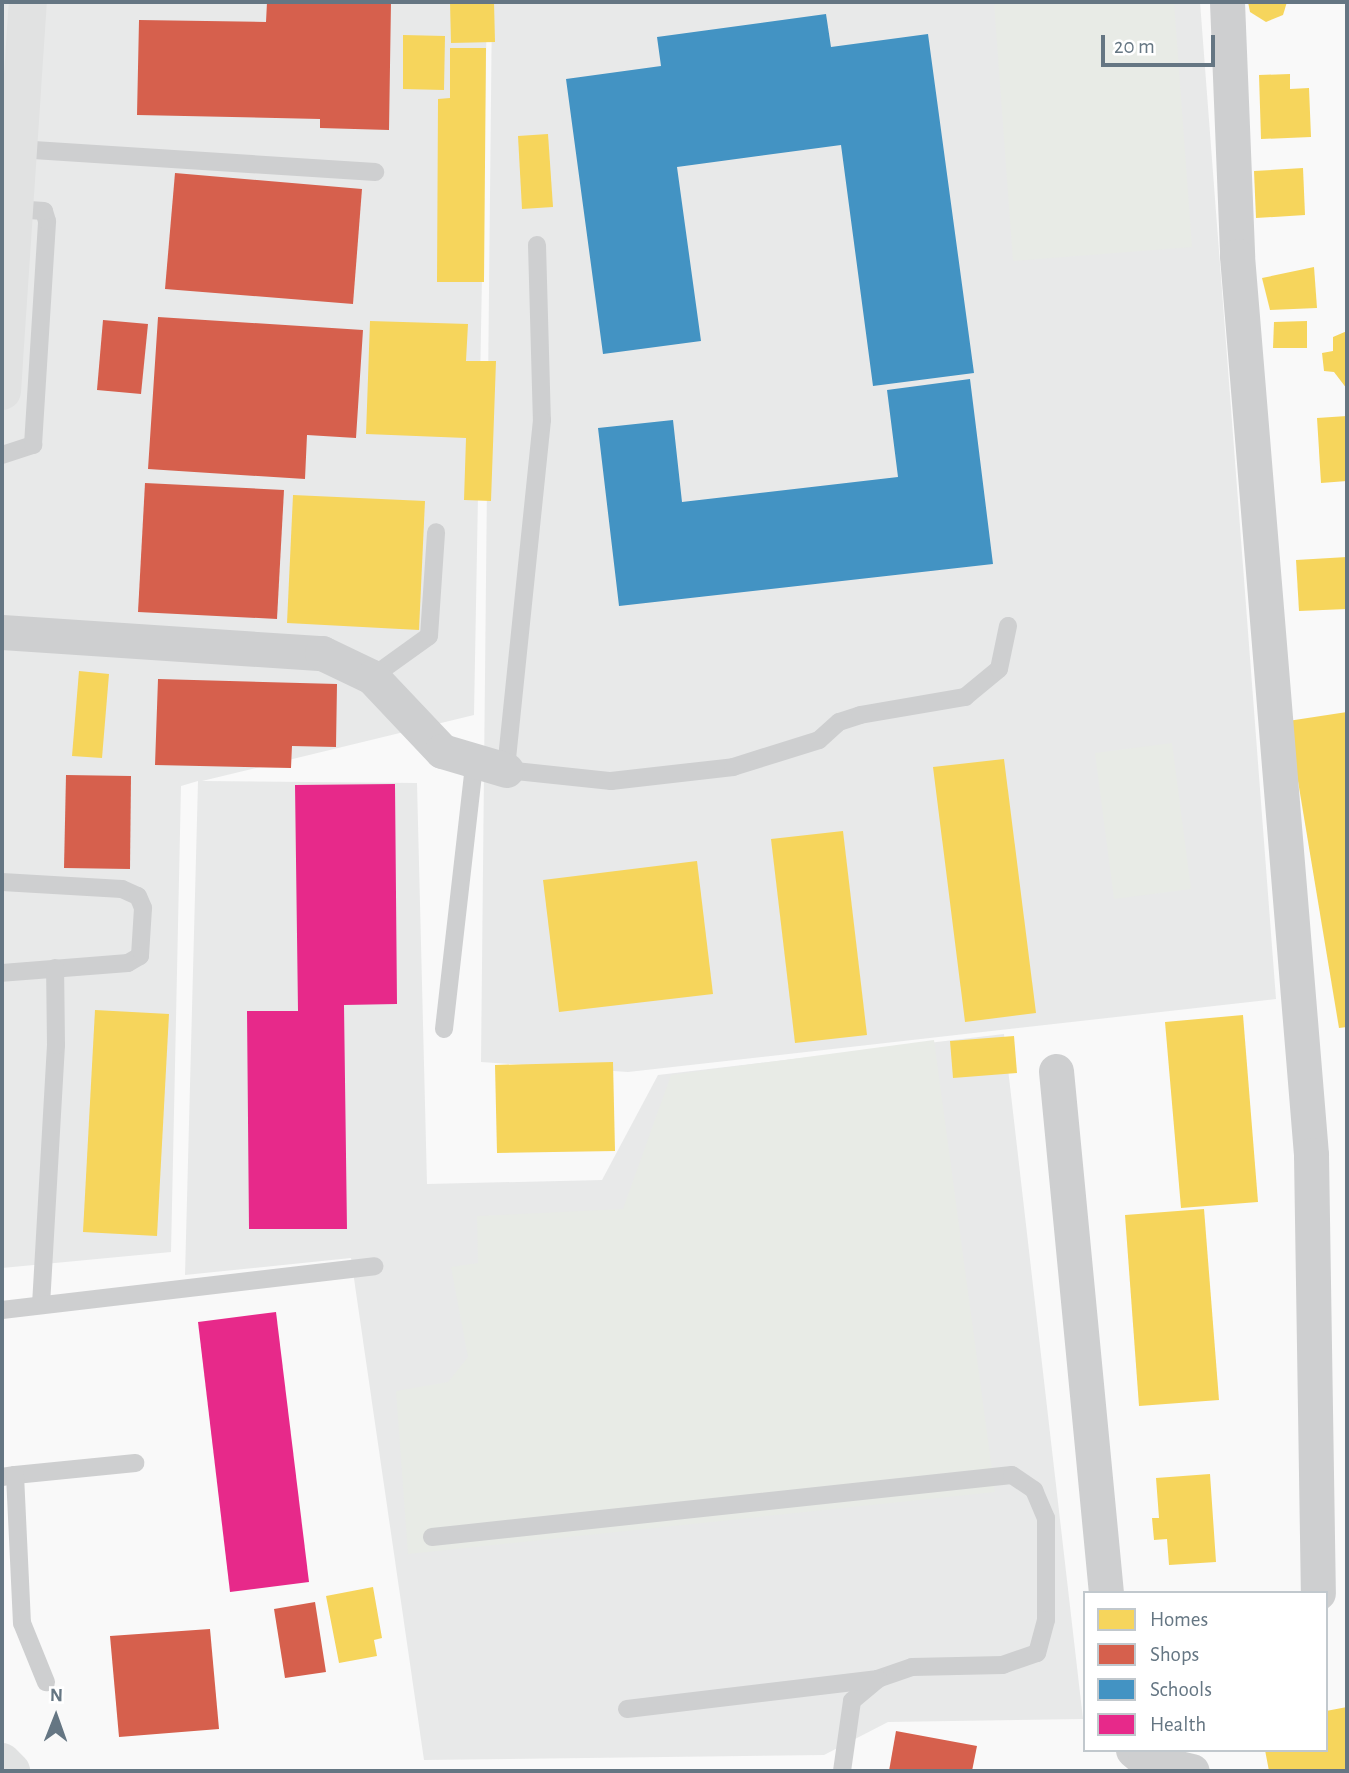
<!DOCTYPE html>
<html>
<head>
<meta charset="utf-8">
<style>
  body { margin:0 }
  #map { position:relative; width:1349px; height:1773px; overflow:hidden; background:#f9f9f9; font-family:"Alegreya Sans",sans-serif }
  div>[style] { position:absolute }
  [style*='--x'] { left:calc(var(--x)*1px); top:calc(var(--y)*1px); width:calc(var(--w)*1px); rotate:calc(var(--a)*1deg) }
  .built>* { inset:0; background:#e8e9e9 }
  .green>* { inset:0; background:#e8ebe6 }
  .homes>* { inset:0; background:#f6d55c }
  .shops>* { inset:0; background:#d6604d }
  .schools>* { inset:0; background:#4393c3 }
  .health>* { inset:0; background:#e7298a }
  .lane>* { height:18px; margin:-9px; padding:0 9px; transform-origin:9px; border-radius:9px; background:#cecfd0 }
  .street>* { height:35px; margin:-17.5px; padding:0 17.5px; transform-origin:17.5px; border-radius:17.5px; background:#cecfd0 }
  .primary>* { height:38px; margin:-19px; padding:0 19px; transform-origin:19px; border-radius:19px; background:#e1e2e2 }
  span { translate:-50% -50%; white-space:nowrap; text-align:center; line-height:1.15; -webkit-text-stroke:7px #fff; paint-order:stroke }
  .frame { position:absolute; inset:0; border:4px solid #657683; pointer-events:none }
  .legend { position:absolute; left:1083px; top:1591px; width:245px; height:161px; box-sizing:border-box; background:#fff; border:2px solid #c1c8cd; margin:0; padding:9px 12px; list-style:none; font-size:21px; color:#657683 }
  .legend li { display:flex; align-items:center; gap:14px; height:35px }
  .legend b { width:35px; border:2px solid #c1c8cd }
  .north { position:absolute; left:21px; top:1682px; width:70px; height:70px; -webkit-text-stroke:5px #fff; paint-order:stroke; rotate:1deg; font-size:19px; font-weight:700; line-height:28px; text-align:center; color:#657683 }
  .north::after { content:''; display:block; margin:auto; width:24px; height:32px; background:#657683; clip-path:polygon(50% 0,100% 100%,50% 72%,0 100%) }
  .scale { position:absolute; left:1101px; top:35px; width:114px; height:32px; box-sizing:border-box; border:4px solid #657683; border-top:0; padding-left:9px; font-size:21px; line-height:24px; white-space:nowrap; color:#657683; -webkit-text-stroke:5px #fff; paint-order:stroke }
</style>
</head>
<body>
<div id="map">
  <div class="built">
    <div style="clip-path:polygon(2px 2px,487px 2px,474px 715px,202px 781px,417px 783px,427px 1184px,602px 1180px,658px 1075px,1004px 1034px,1083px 1719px,888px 1722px,824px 1755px,424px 1760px,351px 1258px,185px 1275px,198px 781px,181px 786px,171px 1252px,2px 1268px)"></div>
    <div style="clip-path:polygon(492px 2px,1200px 2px,1276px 999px,628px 1072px,481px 1062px)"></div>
  </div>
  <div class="green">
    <div style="clip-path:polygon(994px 2px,1174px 2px,1192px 247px,1013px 261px)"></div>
    <div style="clip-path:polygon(1172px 743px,1191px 889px,1114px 899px,1095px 753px)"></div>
    <div style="clip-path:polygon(934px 1040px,995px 1492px,408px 1554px,396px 1391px,448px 1382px,468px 1357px,451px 1267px,478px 1263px,477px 1216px,623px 1209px,671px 1075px)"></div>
  </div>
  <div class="homes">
    <div style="clip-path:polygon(450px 2px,494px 2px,495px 42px,451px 43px)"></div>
    <div style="clip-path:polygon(1248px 2px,1287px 2px,1283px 15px,1266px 22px,1250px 12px)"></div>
    <div style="clip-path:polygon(403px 35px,445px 36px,444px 90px,403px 89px)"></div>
    <div style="clip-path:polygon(450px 48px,486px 48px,484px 282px,437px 282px,438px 99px,450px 98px)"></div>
    <div style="clip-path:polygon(1290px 74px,1290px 89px,1309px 88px,1311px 137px,1261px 139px,1259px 75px)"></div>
    <div style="clip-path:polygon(548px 134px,553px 207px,522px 209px,518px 136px)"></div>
    <div style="clip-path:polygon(1303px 168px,1305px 215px,1256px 218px,1254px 171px)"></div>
    <div style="clip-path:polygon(1314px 267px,1317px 308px,1270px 310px,1262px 278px)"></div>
    <div style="clip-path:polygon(370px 321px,468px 324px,466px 361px,496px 361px,491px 501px,464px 500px,466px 438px,366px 434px)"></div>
    <div style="clip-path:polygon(1307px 321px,1307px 348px,1273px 348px,1274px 322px)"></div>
    <div style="clip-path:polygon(1347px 331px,1347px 389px,1334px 372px,1324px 371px,1322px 353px,1333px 351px,1333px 337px)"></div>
    <div style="clip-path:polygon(1347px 416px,1347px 481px,1321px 483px,1317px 418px)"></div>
    <div style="clip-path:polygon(293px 495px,425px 501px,419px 630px,287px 623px)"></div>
    <div style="clip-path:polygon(1347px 557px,1347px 609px,1299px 611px,1296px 560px)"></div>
    <div style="clip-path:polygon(79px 671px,109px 674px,102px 758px,72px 756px)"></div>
    <div style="clip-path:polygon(1347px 712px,1347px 1027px,1339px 1028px,1288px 721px)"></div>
    <div style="clip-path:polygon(1004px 759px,1036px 1013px,965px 1022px,933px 767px)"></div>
    <div style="clip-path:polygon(843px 831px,867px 1035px,795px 1043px,771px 839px)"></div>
    <div style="clip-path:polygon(697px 861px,713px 994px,559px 1012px,543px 880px)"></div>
    <div style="clip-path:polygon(95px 1010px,169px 1014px,157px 1236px,83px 1232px)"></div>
    <div style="clip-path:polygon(1243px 1015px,1258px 1202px,1181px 1208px,1165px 1022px)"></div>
    <div style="clip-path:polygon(1014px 1036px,1017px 1073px,953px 1078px,950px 1041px)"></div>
    <div style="clip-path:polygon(613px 1062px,615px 1151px,497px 1153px,495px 1065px)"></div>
    <div style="clip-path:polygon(1204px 1209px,1219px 1400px,1139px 1406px,1125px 1215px)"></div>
    <div style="clip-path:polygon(1210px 1474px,1216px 1562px,1169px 1565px,1167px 1539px,1154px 1540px,1152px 1518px,1159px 1518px,1156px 1478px)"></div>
    <div style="clip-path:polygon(373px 1587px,382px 1638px,374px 1640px,377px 1656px,339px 1663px,326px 1596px)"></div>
    <div style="clip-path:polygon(1347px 1707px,1347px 1771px,1269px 1771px,1265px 1750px,1326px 1750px,1326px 1711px)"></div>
  </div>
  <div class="shops">
    <div style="clip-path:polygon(267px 2px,391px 2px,389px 130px,320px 128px,320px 119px,137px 115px,139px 20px,266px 22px)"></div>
    <div style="clip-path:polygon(175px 173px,362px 189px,353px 304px,165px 289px)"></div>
    <div style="clip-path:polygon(158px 317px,363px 330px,356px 438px,307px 435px,305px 479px,148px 469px)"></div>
    <div style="clip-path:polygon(103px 320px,148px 324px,141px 394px,97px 390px)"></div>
    <div style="clip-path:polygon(145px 483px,284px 490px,277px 619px,138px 612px)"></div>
    <div style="clip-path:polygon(158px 679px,337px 684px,336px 747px,292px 746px,291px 768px,155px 765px)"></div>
    <div style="clip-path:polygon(66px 775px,131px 776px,130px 869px,64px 868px)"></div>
    <div style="clip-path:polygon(315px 1602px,326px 1672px,285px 1678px,274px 1609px)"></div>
    <div style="clip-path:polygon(210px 1629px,219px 1729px,119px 1737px,110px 1636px)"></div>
    <div style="clip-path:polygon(896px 1731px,977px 1746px,972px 1771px,889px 1771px)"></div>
  </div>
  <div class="schools">
    <div style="clip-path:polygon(826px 14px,831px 47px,928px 34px,974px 373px,873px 386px,841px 145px,677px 167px,701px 341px,603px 354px,566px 79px,661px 66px,657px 37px)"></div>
    <div style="clip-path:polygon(970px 379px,993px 564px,619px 606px,598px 428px,673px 420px,682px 502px,898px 477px,887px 390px)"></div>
  </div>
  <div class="health">
    <div style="clip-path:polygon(395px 784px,397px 1004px,344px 1005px,347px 1229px,249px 1229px,247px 1011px,298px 1011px,295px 785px)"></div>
    <div style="clip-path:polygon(276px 1312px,309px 1582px,230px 1592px,198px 1322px)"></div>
  </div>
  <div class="lane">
    <div style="--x:18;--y:149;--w:358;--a:3.7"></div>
    <div style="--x:537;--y:245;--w:175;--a:88.4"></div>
    <div style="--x:542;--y:420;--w:352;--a:95.9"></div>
    <div style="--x:506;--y:770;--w:106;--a:6"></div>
    <div style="--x:611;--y:781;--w:123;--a:-6.5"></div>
    <div style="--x:733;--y:767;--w:90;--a:-17.4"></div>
    <div style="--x:819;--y:740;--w:27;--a:-42"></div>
    <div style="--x:839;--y:722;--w:22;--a:-18"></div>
    <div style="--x:860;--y:715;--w:107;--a:-9.7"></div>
    <div style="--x:965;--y:697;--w:44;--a:-39.5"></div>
    <div style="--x:999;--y:669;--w:44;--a:-78.2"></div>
    <div style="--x:2;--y:455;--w:33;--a:-18"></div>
    <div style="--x:33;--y:445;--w:224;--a:-86.4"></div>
    <div style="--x:47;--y:221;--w:10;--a:-107"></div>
    <div style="--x:44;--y:211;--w:30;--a:-176"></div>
    <div style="--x:372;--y:677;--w:70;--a:-35.7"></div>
    <div style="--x:429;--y:636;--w:104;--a:-86.1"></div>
    <div style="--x:2;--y:882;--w:120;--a:3.3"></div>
    <div style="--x:122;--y:889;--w:17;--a:24"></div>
    <div style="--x:138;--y:896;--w:13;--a:67"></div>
    <div style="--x:143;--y:908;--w:48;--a:93.6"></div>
    <div style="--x:140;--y:956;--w:14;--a:150"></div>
    <div style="--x:128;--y:963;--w:126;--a:175.5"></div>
    <div style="--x:444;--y:1029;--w:267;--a:-83.5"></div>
    <div style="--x:41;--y:1305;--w:260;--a:-86.7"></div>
    <div style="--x:56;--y:1045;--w:77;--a:-90.7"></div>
    <div style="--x:2;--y:1310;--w:375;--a:-6.7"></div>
    <div style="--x:15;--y:1475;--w:121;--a:-5.7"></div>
    <div style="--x:2;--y:1477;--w:13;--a:-9"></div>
    <div style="--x:15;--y:1475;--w:148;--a:87.3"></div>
    <div style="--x:22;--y:1623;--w:64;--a:67.9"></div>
    <div style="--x:432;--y:1537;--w:583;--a:-6.1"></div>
    <div style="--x:1012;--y:1475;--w:27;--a:34"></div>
    <div style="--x:1034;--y:1490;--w:30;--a:67"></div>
    <div style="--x:1046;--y:1518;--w:102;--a:90"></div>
    <div style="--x:1046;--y:1620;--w:34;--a:105"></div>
    <div style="--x:1037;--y:1653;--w:36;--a:161"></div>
    <div style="--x:1003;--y:1665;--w:91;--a:178.7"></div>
    <div style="--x:912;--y:1667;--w:36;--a:161"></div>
    <div style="--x:878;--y:1679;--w:34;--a:140"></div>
    <div style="--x:852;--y:1701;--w:71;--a:98.1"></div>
    <div style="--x:627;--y:1709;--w:253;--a:-6.8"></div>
  </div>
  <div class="street">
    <div style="--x:1227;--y:2;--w:254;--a:87.7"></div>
    <div style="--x:1237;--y:256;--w:902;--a:85.29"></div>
    <div style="--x:1311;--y:1155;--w:438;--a:89.1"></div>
    <div style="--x:2;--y:632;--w:321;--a:3.8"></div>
    <div style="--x:322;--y:653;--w:55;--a:25.6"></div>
    <div style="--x:372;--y:677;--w:102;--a:46.6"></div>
    <div style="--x:442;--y:751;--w:67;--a:16.5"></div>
    <div style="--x:1056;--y:1071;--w:524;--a:84.53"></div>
    <div style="--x:1133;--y:1750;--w:16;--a:40"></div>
    <div style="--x:1145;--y:1760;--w:48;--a:13.2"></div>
  </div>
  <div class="primary">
    <div style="--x:2;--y:391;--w:390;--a:-86.2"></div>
    <div style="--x:2;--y:1762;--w:13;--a:45"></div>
  </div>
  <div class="frame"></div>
  <ul class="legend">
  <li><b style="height:19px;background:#f6d55c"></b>Homes</li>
  <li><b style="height:19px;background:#d6604d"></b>Shops</li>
  <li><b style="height:19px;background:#4393c3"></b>Schools</li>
  <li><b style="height:19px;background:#e7298a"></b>Health</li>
  </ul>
  <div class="north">N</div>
  <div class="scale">20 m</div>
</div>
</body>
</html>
